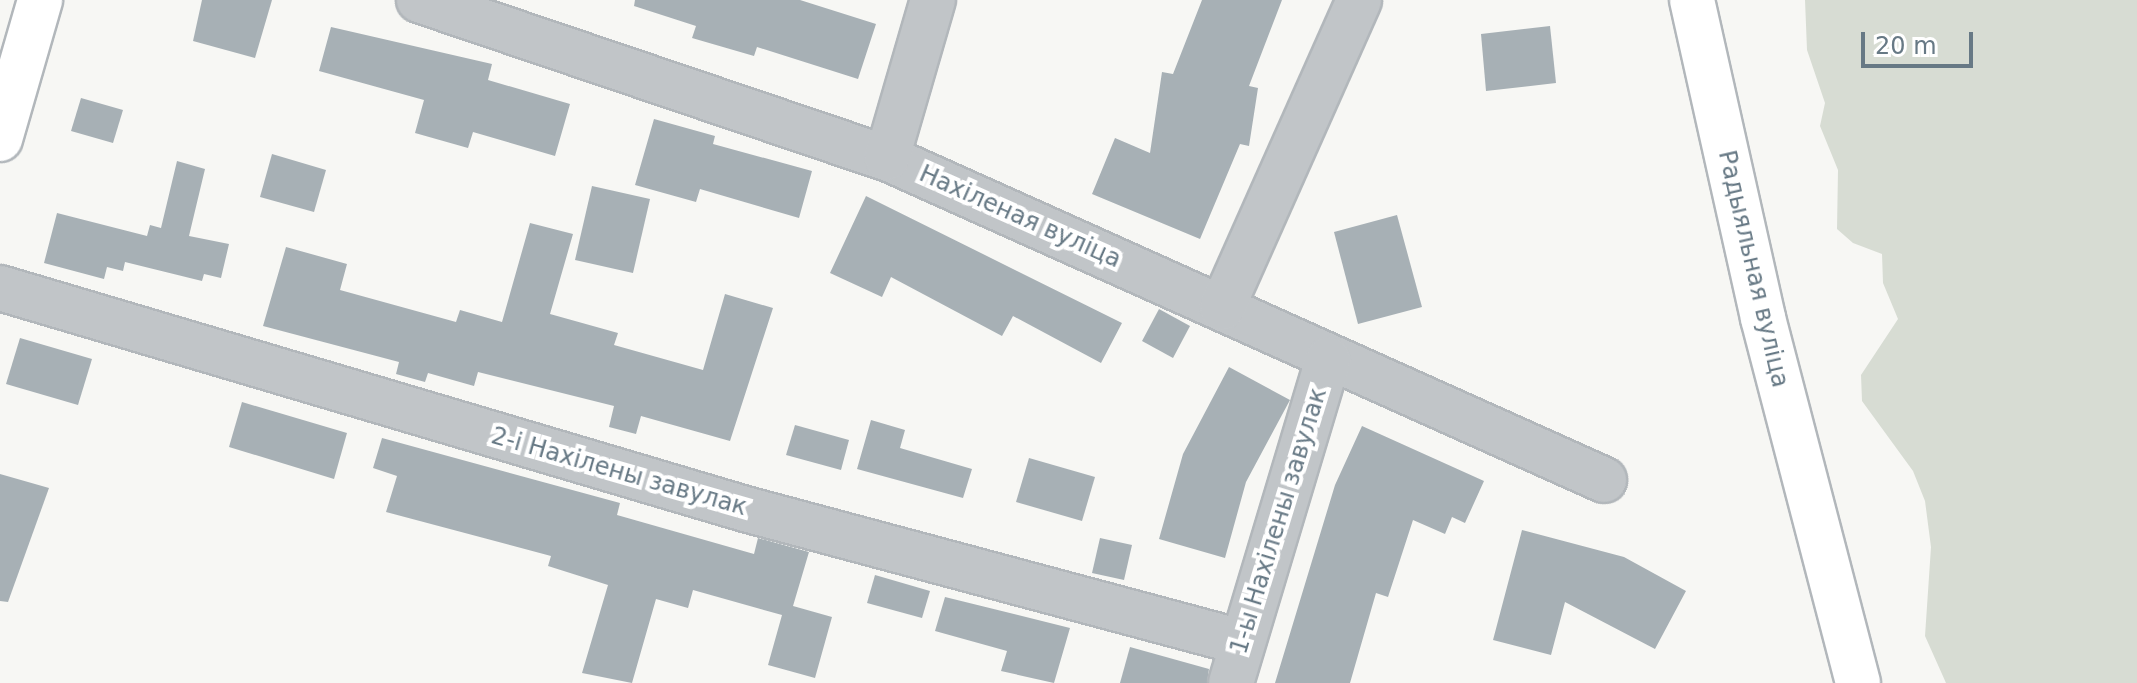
<!DOCTYPE html>
<html>
<head>
<meta charset="utf-8">
<style>
  body { margin:0 }
  #map { position:relative; width:2137px; height:683px; overflow:hidden; background:#f7f7f4; font-family:"DejaVu Sans",sans-serif }
  div>[style] { position:absolute }
  [style*='--x'] { left:calc(var(--x)*1px); top:calc(var(--y)*1px); width:calc(var(--w)*1px); rotate:calc(var(--a)*1deg) }
  .green>* { inset:0; background:#d7dcd3 }
  .building>* { inset:0; background:#a7b0b5 }
  .roads { filter:drop-shadow(2px 0 #b2b7bb) drop-shadow(-2px 0 #b2b7bb) drop-shadow(0 2px #b2b7bb) drop-shadow(0 -2px #b2b7bb) }
  .minor>* { height:44px; margin:-22px; padding:0 22px; transform-origin:22px; border-radius:22px; background:#c1c5c8 }
  .major>* { height:44px; margin:-22px; padding:0 22px; transform-origin:22px; border-radius:22px; background:#fff }
  span { translate:-50% -50%; white-space:nowrap; text-align:center; line-height:1.15; -webkit-text-stroke:8px #fff; paint-order:stroke }
  .street-label { font-size:24px; color:#677985 }
  .scale { position:absolute; left:1861px; top:32px; width:112px; height:36px; box-sizing:border-box; border:4px solid #677985; border-top:0; padding-left:10px; font-size:24px; line-height:28px; white-space:nowrap; color:#677985; -webkit-text-stroke:6px #fff; paint-order:stroke }
</style>
</head>
<body>
<div id="map">
  <div class="green">
    <div style="clip-path:polygon(1805px 0,2137px 0,2137px 683px,1946px 683px,1925px 636px,1931px 547px,1925px 501px,1913px 471px,1862px 401px,1861px 375px,1898px 319px,1883px 283px,1882px 254px,1853px 243px,1837px 229px,1838px 170px,1820px 126px,1825px 103px,1807px 50px)"></div>
  </div>
  <div class="building">
    <div style="clip-path:polygon(202px 0,272px 0,255px 58px,193px 41px)"></div>
    <div style="clip-path:polygon(635px 0,800px 0,876px 24px,858px 79px,757px 47px,754px 56px,692px 38px,696px 26px,634px 6px)"></div>
    <div style="clip-path:polygon(1202px 0,1282px 0,1249px 86px,1258px 88px,1249px 146px,1240px 144px,1200px 239px,1092px 194px,1115px 138px,1150px 153px,1162px 72px,1173px 74px)"></div>
    <div style="clip-path:polygon(1550px 26px,1556px 83px,1486px 91px,1481px 34px)"></div>
    <div style="clip-path:polygon(331px 27px,492px 64px,488px 80px,570px 104px,555px 156px,473px 132px,468px 148px,415px 133px,424px 100px,319px 71px)"></div>
    <div style="clip-path:polygon(81px 98px,123px 110px,113px 143px,71px 131px)"></div>
    <div style="clip-path:polygon(654px 119px,715px 136px,713px 144px,812px 171px,799px 218px,700px 189px,696px 202px,635px 185px)"></div>
    <div style="clip-path:polygon(272px 154px,326px 170px,314px 212px,260px 197px)"></div>
    <div style="clip-path:polygon(177px 161px,205px 169px,189px 236px,229px 244px,221px 278px,204px 274px,202px 281px,125px 262px,123px 271px,107px 267px,104px 279px,44px 263px,57px 213px,147px 236px,150px 225px,161px 228px)"></div>
    <div style="clip-path:polygon(592px 186px,650px 199px,633px 273px,575px 260px)"></div>
    <div style="clip-path:polygon(866px 196px,1122px 323px,1101px 363px,1013px 316px,1002px 336px,891px 277px,882px 297px,830px 273px)"></div>
    <div style="clip-path:polygon(1397px 215px,1422px 307px,1358px 324px,1334px 232px)"></div>
    <div style="clip-path:polygon(530px 223px,573px 234px,550px 314px,618px 333px,614px 345px,703px 370px,725px 294px,773px 308px,730px 441px,641px 416px,636px 434px,609px 427px,614px 406px,478px 372px,474px 386px,428px 373px,425px 382px,396px 374px,399px 362px,263px 326px,286px 247px,347px 264px,340px 290px,456px 322px,460px 310px,502px 322px)"></div>
    <div style="clip-path:polygon(1159px 309px,1190px 326px,1173px 358px,1142px 341px)"></div>
    <div style="clip-path:polygon(20px 338px,92px 359px,78px 405px,6px 384px)"></div>
    <div style="clip-path:polygon(1229px 367px,1290px 400px,1246px 482px,1225px 558px,1159px 539px,1183px 454px)"></div>
    <div style="clip-path:polygon(242px 402px,347px 433px,334px 479px,229px 447px)"></div>
    <div style="clip-path:polygon(871px 420px,905px 430px,900px 448px,972px 469px,963px 498px,857px 469px)"></div>
    <div style="clip-path:polygon(795px 425px,849px 440px,841px 470px,786px 455px)"></div>
    <div style="clip-path:polygon(1362px 426px,1484px 481px,1465px 523px,1452px 517px,1445px 534px,1413px 520px,1388px 597px,1376px 593px,1350px 683px,1275px 683px,1335px 485px)"></div>
    <div style="clip-path:polygon(382px 438px,620px 503px,617px 515px,754px 554px,758px 538px,809px 552px,793px 606px,832px 617px,815px 678px,768px 665px,782px 615px,693px 590px,688px 608px,656px 599px,632px 683px,582px 673px,608px 585px,548px 566px,551px 556px,386px 512px,397px 476px,373px 468px)"></div>
    <div style="clip-path:polygon(1029px 458px,1095px 477px,1082px 521px,1016px 502px)"></div>
    <div style="clip-path:polygon(0 474px,49px 488px,8px 602px,0 601px)"></div>
    <div style="clip-path:polygon(1522px 530px,1624px 557px,1686px 591px,1655px 649px,1565px 602px,1551px 655px,1493px 640px)"></div>
    <div style="clip-path:polygon(1100px 538px,1132px 545px,1124px 580px,1092px 573px)"></div>
    <div style="clip-path:polygon(875px 575px,930px 591px,922px 618px,867px 603px)"></div>
    <div style="clip-path:polygon(945px 597px,1070px 628px,1054px 683px,1001px 671px,1007px 651px,935px 631px)"></div>
    <div style="clip-path:polygon(1130px 647px,1209px 669px,1207px 683px,1120px 683px)"></div>
  </div>
  <div class="roads">
    <div class="minor">
      <div style="--x:419;--y:0;--w:494;--a:18.7"></div>
      <div style="--x:887;--y:158;--w:786;--a:24.18"></div>
      <div style="--x:887;--y:158;--w:165;--a:-73.8"></div>
      <div style="--x:0;--y:288;--w:777;--a:16.52"></div>
      <div style="--x:745;--y:509;--w:514;--a:15.01"></div>
      <div style="--x:1222;--y:308;--w:337;--a:-66"></div>
      <div style="--x:1231;--y:683;--w:338;--a:-73.3"></div>
    </div>
    <div class="major">
      <div style="--x:1692;--y:0;--w:326;--a:77.4"></div>
      <div style="--x:1763;--y:318;--w:377;--a:75.4"></div>
      <div style="--x:0;--y:139;--w:145;--a:-73.9"></div>
    </div>
  </div>
  <div class="street-label">
    <span style="left:1020px;top:217px;rotate:24deg">Нахіленая вуліца</span>
    <span style="left:1753px;top:269px;rotate:77deg">Радыяльная вуліца</span>
    <span style="left:619px;top:472px;rotate:16deg">2-і Нахілены завулак</span>
    <span style="left:1279px;top:521px;rotate:-73deg">1-ы Нахілены завулак</span>
  </div>
  <div class="scale">20 m</div>
</div>
</body>
</html>
